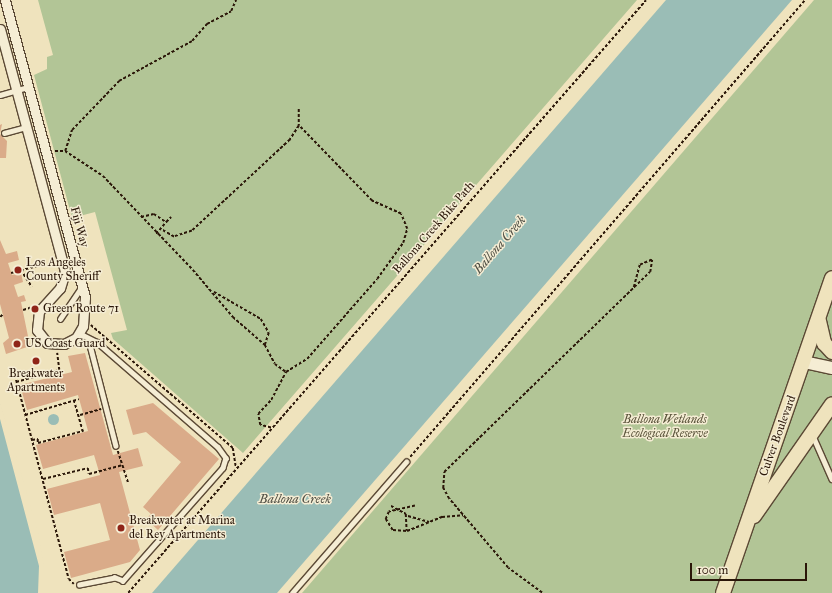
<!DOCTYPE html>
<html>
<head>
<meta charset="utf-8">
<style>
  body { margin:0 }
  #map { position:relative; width:832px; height:593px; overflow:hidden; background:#efe3bd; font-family:"IM FELL Great Primer",serif }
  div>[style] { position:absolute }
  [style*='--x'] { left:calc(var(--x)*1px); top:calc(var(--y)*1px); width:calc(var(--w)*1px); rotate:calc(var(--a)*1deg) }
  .green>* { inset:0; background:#b2c596 }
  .water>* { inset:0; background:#9abdb6 }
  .round { border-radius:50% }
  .pier>* { inset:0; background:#efe3bd }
  .building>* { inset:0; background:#daab89 }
  .path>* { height:1.5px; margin-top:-0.75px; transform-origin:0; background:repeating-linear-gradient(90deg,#2a1608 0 3px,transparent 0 5px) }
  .roads { filter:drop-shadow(1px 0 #5b4935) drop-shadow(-1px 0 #5b4935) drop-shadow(0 1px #5b4935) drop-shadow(0 -1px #5b4935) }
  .lane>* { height:4.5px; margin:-2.25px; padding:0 2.25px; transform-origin:2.25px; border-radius:2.25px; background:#f5edd4 }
  .street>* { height:9px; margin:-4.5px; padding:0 4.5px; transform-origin:4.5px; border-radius:4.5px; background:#f5edd4 }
  .secondary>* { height:12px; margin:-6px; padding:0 6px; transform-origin:6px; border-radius:6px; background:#f5edd4 }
  .primary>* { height:14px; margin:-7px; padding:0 7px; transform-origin:7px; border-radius:7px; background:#efe3bd }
  .dots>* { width:11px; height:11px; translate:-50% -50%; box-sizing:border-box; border:2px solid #f5edd4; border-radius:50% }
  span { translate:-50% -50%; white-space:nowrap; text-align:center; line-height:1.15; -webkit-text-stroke:3px #f5edd4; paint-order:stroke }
  .street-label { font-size:12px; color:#2a1608 }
  .poi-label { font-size:12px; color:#2a1608 }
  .left { translate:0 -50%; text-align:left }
  .park-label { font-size:12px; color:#5a533a; font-style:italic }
  .water-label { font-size:13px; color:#515045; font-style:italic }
  .scale { position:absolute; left:690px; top:563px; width:117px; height:18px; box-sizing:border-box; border:2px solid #2a1608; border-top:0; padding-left:5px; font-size:12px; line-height:14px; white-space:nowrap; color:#2a1608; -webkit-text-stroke:3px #f5edd4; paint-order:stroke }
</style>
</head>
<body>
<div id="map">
  <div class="green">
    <div style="clip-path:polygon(38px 0,637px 0,243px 453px,113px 339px,111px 333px,127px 330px,95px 212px,72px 218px,34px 75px,47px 69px,47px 57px,53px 55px)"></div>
    <div style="clip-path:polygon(814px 0,832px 0,832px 593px,302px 593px)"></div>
  </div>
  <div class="water">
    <div style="clip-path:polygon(666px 0,792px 0,277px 593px,152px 593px)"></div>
    <div style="clip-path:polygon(0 404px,36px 531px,42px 593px,0 593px)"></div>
    <div class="round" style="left:47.5px;top:413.5px;width:11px;height:11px"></div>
  </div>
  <div class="pier">
    <div style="clip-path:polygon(0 402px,38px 531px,44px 567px,44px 593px,38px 593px,39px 566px,0 419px)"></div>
  </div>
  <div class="building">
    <div style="clip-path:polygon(2px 124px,0 134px,7px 141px,6px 158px,0 158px,0 125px)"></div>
    <div style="clip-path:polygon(0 240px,6px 254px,17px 251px,19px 260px,8px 263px,12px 275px,21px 273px,23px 282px,14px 285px,18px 297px,24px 295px,26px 301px,21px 302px,30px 346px,6px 354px,3px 343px,9px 338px,0 304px)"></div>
    <div style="clip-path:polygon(85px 353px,113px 455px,138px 448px,143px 466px,119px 472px,140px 550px,130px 562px,71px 578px,64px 552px,110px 540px,100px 503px,54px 515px,47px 489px,100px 475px,94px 455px,43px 469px,36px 445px,88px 431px,78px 395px,27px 410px,20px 385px,72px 372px,68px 356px)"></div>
    <div style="clip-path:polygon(153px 403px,219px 459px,158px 530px,146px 519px,151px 514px,143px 507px,181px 462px,146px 432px,133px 435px,126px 410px)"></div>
  </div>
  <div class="path">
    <div style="--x:299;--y:109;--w:17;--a:90"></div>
    <div style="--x:55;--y:151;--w:10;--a:0"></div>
    <div style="--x:65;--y:151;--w:45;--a:33.3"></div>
    <div style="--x:103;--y:176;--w:130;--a:46.2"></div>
    <div style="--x:193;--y:270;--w:62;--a:49.6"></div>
    <div style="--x:233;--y:317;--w:43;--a:41.2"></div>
    <div style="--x:265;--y:345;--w:21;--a:62"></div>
    <div style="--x:275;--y:364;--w:14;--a:36"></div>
    <div style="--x:286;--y:372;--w:25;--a:-32"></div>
    <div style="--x:307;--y:359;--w:106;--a:-48.8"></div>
    <div style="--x:377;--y:279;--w:44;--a:-54.2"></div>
    <div style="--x:403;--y:243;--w:15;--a:-74"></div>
    <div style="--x:407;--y:229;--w:16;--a:-112"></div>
    <div style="--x:401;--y:214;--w:32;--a:-156"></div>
    <div style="--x:372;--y:201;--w:105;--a:-134.2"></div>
    <div style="--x:299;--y:126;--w:17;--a:123"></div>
    <div style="--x:290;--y:140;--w:134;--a:137.1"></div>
    <div style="--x:192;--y:231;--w:19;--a:162"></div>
    <div style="--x:174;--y:237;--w:16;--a:-150"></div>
    <div style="--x:65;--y:151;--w:22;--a:-72"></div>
    <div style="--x:72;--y:130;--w:68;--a:-46.2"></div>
    <div style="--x:119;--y:81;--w:83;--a:-28.7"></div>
    <div style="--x:192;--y:41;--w:23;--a:-49"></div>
    <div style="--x:207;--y:24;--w:27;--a:-28"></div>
    <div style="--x:231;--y:11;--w:12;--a:-66"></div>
    <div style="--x:141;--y:217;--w:13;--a:-13"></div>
    <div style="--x:154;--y:214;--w:14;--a:34"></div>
    <div style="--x:166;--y:222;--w:7;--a:-45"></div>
    <div style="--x:156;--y:234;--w:16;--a:-50"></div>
    <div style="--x:21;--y:270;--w:20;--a:57"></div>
    <div style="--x:11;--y:273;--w:28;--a:-15"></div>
    <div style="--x:214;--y:292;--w:54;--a:29.9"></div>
    <div style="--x:261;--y:319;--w:16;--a:60"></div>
    <div style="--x:269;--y:333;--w:13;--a:108"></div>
    <div style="--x:23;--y:310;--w:9;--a:-18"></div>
    <div style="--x:0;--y:317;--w:4;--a:-45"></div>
    <div style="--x:91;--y:325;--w:188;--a:40.9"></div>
    <div style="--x:233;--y:448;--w:20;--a:81"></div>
    <div style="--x:15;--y:375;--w:211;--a:75.2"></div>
    <div style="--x:69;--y:579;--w:7;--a:45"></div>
    <div style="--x:16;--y:382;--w:45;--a:-15.6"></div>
    <div style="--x:59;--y:370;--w:17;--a:-97"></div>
    <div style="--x:74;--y:400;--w:33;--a:74"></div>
    <div style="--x:25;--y:415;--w:56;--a:-16.5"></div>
    <div style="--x:80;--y:415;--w:22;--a:-16"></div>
    <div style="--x:271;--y:428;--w:11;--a:-165"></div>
    <div style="--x:260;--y:425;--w:11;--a:-100"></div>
    <div style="--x:258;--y:414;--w:19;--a:-47"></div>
    <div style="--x:271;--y:400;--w:32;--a:-62"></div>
    <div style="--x:32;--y:440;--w:6;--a:-9"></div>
    <div style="--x:38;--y:439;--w:4;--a:90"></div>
    <div style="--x:38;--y:443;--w:47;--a:-14.9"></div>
    <div style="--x:118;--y:451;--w:33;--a:72"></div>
    <div style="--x:410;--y:457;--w:604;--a:-49.16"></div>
    <div style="--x:43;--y:479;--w:46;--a:-13.7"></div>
    <div style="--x:88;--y:468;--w:6;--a:81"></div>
    <div style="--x:89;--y:474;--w:34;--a:-15"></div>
    <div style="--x:391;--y:506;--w:17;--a:28"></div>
    <div style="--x:406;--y:514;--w:17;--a:87"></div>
    <div style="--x:415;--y:506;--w:27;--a:167"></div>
    <div style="--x:389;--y:512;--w:8;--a:113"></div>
    <div style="--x:386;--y:519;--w:13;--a:58"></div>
    <div style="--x:393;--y:530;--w:14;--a:4"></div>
    <div style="--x:407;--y:531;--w:38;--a:-22"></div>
    <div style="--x:442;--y:517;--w:21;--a:-5"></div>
    <div style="--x:408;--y:516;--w:22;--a:16"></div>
    <div style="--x:128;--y:593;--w:787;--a:-48.86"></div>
    <div style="--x:542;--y:593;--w:42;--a:-143.7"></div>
    <div style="--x:508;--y:568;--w:91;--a:-130.5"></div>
    <div style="--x:449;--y:499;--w:13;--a:-119"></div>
    <div style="--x:443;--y:488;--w:16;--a:-86"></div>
    <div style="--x:444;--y:472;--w:287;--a:-44.2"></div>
    <div style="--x:650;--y:272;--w:12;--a:-81"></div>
    <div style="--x:652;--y:260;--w:13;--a:157"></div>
    <div style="--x:640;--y:265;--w:23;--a:105"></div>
  </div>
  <div class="roads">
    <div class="lane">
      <div style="--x:0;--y:95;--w:29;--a:-16"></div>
      <div style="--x:4;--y:133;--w:24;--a:-15"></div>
      <div style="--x:60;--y:319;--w:40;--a:-56"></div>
      <div style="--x:79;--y:333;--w:20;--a:27"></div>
      <div style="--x:97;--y:342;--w:160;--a:41"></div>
      <div style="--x:218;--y:447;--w:14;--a:54"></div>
      <div style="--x:226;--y:458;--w:10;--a:107"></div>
      <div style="--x:223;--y:468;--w:151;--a:131.5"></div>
      <div style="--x:123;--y:581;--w:9;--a:-159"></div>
      <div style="--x:115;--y:578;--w:36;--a:169"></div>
      <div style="--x:89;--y:341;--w:108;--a:75.6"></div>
      <div style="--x:813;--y:436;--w:47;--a:66.2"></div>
      <div style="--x:292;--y:593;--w:174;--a:-49"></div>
    </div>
    <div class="street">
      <div style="--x:0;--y:29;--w:252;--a:75"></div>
      <div style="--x:65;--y:272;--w:17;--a:107"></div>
      <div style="--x:60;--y:288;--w:31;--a:132"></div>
      <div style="--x:39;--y:311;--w:19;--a:96"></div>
      <div style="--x:37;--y:330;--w:16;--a:52"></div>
      <div style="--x:47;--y:343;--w:17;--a:3"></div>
      <div style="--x:64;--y:344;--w:13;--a:-27"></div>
      <div style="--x:76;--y:338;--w:14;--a:-60"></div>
      <div style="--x:83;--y:326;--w:29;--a:-86"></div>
      <div style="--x:85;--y:297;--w:308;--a:-105.1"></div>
    </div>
    <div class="secondary">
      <div style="--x:804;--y:362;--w:29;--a:12"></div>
    </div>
    <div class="primary">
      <div style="--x:819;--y:321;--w:23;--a:77"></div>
      <div style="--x:824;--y:343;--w:12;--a:48"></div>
      <div style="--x:754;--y:516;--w:136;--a:-55.1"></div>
      <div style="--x:723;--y:593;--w:333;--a:-70.9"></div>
    </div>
  </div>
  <div class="dots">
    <div style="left:18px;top:270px;background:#8f2418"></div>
    <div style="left:35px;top:309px;background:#8f2418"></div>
    <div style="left:17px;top:344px;background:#8f2418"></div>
    <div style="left:36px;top:361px;background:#8f2418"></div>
    <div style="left:121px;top:528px;background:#8f2418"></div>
  </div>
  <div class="street-label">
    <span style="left:79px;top:227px;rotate:75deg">Fiji Way</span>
    <span style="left:434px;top:228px;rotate:-49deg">Ballona Creek Bike Path</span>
    <span style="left:778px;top:436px;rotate:-70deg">Culver Boulevard</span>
  </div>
  <div class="poi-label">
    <span class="left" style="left:26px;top:270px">Los Angeles<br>County Sheriff</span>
    <span class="left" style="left:43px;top:309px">Green Route 71</span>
    <span class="left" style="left:25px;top:344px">US Coast Guard</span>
    <span style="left:36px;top:381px">Breakwater<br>Apartments</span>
    <span class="left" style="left:129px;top:528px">Breakwater at Marina<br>del Rey Apartments</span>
  </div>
  <div class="park-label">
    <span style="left:665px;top:427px">Ballona Wetlands<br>Ecological Reserve</span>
  </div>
  <div class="water-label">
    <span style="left:500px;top:245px;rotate:-49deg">Ballona Creek</span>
    <span style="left:295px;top:499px">Ballona Creek</span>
  </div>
  <div class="scale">100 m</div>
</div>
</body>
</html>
